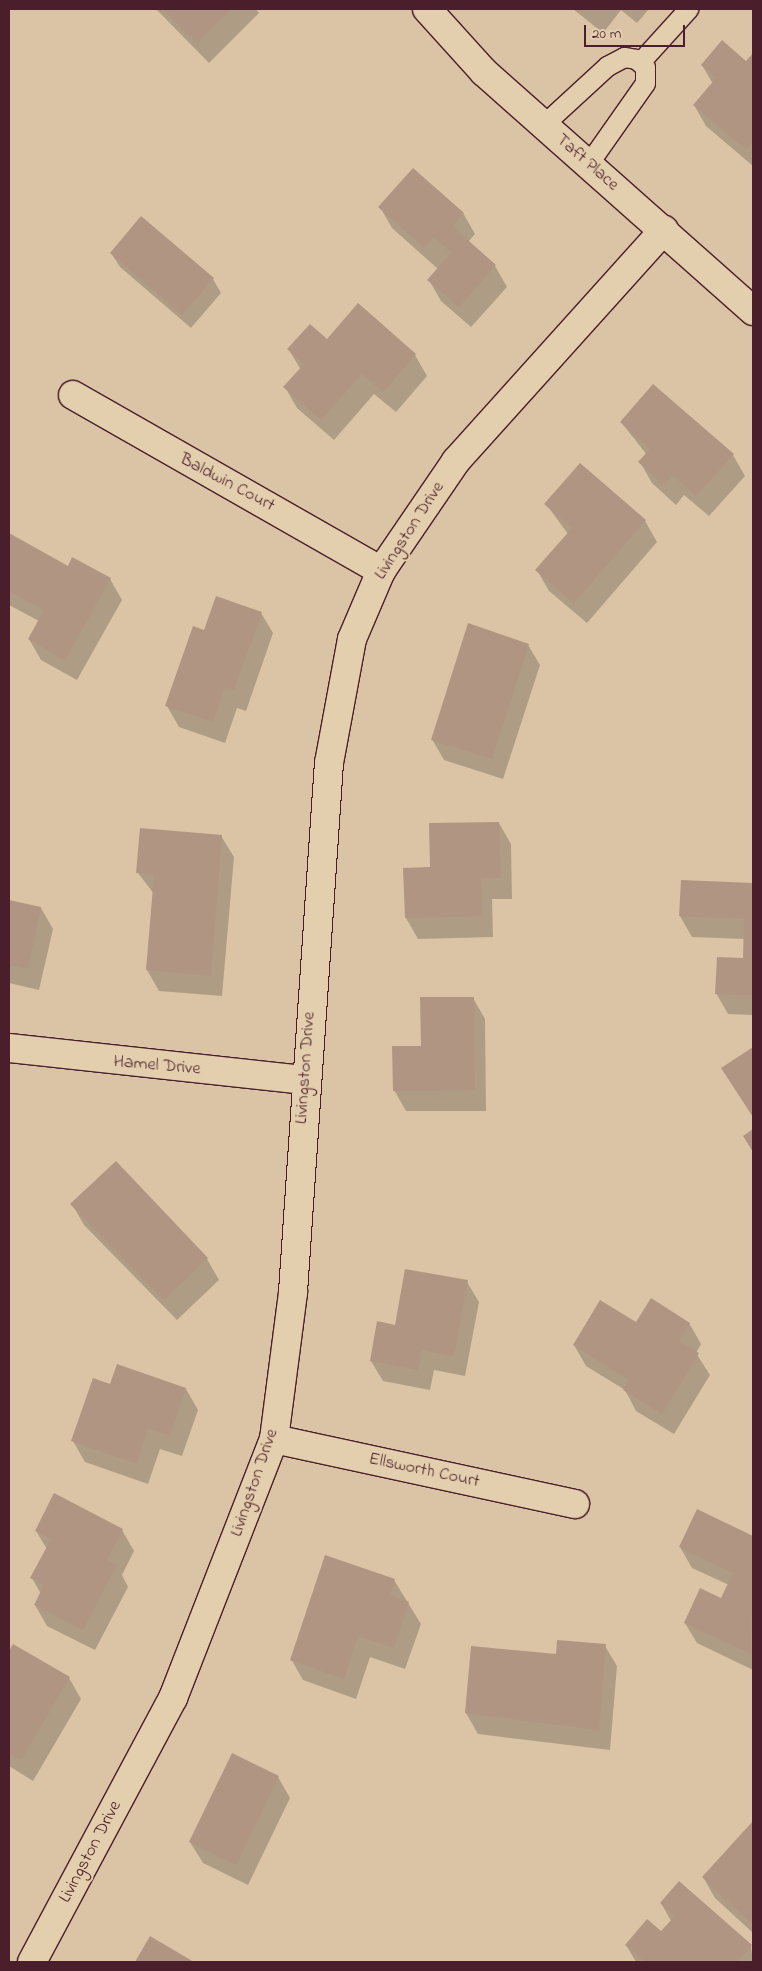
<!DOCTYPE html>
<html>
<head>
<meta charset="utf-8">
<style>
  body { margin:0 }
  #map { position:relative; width:762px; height:1971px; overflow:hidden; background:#dac4a5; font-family:"Indie Flower",sans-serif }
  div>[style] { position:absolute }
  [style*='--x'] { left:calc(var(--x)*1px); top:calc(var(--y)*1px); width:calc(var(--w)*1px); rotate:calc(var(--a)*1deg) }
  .shadow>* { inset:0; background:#0003 }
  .building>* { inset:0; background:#b19583 }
  .roads { filter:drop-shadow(1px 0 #4a1f2b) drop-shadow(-1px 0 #4a1f2b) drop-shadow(0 1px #4a1f2b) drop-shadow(0 -1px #4a1f2b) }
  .service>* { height:19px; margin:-9.5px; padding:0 9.5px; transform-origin:9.5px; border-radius:9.5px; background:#e3cead }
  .minor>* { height:28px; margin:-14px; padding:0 14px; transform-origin:14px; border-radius:14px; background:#e3cead }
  span { translate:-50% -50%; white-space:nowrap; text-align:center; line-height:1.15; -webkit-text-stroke:4px #e3cead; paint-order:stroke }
  .street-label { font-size:18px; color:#4a1f2b }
  .frame { position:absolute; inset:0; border:10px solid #4a1f2b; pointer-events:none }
  .scale { position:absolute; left:584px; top:25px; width:101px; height:22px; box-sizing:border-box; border:2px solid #4a1f2b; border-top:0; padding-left:6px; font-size:15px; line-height:18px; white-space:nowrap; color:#4a1f2b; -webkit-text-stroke:4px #e3cead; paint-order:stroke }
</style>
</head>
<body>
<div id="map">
  <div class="shadow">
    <div style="clip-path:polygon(156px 9px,256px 9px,259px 13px,209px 63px)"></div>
    <div style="clip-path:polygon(573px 9px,649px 9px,637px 23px,621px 10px,603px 33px)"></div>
    <div style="clip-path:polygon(753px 55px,753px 166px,706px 126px,694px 105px,713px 84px,702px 65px,746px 63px)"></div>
    <div style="clip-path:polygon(380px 207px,463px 213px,475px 234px,468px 242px,495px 266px,507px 287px,471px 327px,441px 301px,429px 280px,438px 269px,392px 228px)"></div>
    <div style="clip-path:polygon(111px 253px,213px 279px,221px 293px,191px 328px,120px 267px)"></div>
    <div style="clip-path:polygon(358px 305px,415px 355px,427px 376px,396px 412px,374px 394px,334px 440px,297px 408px,285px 387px,301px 370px,289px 350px,327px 341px)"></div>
    <div style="clip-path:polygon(621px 422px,733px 455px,745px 476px,709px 516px,684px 495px,676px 505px,652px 483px,640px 462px,647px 455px)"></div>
    <div style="clip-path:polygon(546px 504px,645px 521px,657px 542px,587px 623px,549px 591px,537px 570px,568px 534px)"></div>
    <div style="clip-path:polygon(9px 534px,68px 568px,110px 579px,122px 600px,77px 680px,41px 660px,29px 639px,39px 621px,9px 605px)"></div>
    <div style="clip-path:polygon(261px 613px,273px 633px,246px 711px,237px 708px,225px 743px,179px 727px,167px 706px,205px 632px)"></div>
    <div style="clip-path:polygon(528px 645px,540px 665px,503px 779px,444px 760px,432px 739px)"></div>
    <div style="clip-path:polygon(499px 823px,511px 844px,512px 899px,492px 899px,493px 937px,418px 939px,406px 918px,431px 868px)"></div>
    <div style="clip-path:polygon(221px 836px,234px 857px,222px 996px,159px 991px,147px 970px,154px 894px,138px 873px)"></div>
    <div style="clip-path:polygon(682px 881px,753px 885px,753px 1015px,728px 1014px,716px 993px,744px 959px,745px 939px,692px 937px,680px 916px)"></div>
    <div style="clip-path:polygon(9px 901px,41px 908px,53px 929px,39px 990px,9px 983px)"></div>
    <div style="clip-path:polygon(473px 998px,485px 1019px,486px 1111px,406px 1111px,394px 1090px,422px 1047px)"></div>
    <div style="clip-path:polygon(753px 1048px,753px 1117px,723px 1068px)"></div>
    <div style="clip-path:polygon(116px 1163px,207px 1259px,219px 1280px,177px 1320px,84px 1225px,72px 1204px)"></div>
    <div style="clip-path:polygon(467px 1282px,479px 1302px,465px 1376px,434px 1370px,430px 1390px,383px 1381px,371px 1361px,396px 1326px)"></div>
    <div style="clip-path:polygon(689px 1323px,701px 1344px,696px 1353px,710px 1375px,674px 1434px,636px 1411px,625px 1390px,586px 1366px,574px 1345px,637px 1324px)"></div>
    <div style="clip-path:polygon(111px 1386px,186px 1389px,198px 1410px,182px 1456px,160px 1449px,148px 1484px,85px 1462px,73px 1441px)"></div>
    <div style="clip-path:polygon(697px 1511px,753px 1537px,753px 1670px,697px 1643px,685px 1623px,722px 1599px,729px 1585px,692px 1568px,680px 1547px)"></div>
    <div style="clip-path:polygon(122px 1530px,134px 1551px,122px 1575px,128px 1587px,95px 1650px,47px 1626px,35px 1605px,41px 1594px,32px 1578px,47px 1549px,36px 1531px)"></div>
    <div style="clip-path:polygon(394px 1580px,421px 1624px,405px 1669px,370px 1657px,356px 1699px,303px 1680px,291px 1659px)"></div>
    <div style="clip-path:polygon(13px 1645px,69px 1678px,81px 1699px,33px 1781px,9px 1766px,9px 1653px)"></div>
    <div style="clip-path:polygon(605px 1646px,617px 1666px,610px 1750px,478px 1734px,466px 1713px)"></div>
    <div style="clip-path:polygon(278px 1777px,290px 1798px,248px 1885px,203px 1863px,190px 1842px)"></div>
    <div style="clip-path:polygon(753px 1823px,753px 1933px,715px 1898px,703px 1877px)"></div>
    <div style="clip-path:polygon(661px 1903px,751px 1946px,753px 1962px,636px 1962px,626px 1945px,661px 1933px,671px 1921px)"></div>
    <div style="clip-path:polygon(151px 1938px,191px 1962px,136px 1962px)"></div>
  </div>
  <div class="building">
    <div style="clip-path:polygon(163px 9px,231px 9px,197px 43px)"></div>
    <div style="clip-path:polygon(722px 40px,746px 61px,753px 53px,753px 142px,746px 150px,693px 105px,716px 78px,701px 65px)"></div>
    <div style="clip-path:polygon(413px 168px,464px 213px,452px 226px,496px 265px,459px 307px,427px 280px,451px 253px,434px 237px,424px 248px,378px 207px)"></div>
    <div style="clip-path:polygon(141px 216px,214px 278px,182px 315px,110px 253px)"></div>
    <div style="clip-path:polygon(358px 303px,416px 354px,383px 392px,362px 374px,321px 420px,283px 387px,304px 364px,287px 349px,310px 324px,327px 339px)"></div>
    <div style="clip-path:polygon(653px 384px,734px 454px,696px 496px,672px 475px,664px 485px,638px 462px,650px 449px,620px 422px)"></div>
    <div style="clip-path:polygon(580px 463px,646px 520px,574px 603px,535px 570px,572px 528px,544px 504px)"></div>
    <div style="clip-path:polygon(9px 533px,68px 566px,72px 557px,111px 578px,65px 660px,28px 639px,44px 610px,9px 591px)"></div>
    <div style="clip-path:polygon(216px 596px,262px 612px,234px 690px,225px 687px,213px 722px,165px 706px,193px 626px,204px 630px)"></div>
    <div style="clip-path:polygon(468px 623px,529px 644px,492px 759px,431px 740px)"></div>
    <div style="clip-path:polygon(499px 822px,501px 878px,481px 878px,482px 916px,405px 918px,403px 868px,430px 867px,429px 823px)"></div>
    <div style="clip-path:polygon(140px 828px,222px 835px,211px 976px,146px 970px,154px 875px,136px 873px)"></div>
    <div style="clip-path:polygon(681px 880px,753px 883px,753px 995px,715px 994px,717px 957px,743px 958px,744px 919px,679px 916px)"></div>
    <div style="clip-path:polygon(9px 900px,41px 907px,28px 969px,9px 965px)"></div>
    <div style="clip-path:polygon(420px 997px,474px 997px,475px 1090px,393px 1091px,392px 1046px,421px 1046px)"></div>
    <div style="clip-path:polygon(753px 1047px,753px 1117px,721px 1068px)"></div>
    <div style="clip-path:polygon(753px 1129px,753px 1152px,743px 1136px)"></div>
    <div style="clip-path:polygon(116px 1161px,208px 1258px,164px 1300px,70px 1204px)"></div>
    <div style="clip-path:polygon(405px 1269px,468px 1280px,454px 1356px,422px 1350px,418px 1370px,370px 1361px,377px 1321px,395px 1325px)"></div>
    <div style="clip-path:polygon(651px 1298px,690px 1323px,679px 1341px,699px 1353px,662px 1414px,623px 1390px,629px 1380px,573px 1345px,600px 1300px,636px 1322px)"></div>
    <div style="clip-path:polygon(117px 1364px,186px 1388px,170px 1436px,148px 1428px,137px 1464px,71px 1441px,93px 1378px,110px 1384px)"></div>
    <div style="clip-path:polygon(54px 1493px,123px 1529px,107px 1560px,117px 1565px,83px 1630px,34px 1605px,44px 1585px,30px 1578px,51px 1539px,35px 1531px)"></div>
    <div style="clip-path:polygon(697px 1509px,753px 1536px,751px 1654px,684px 1623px,700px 1588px,721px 1598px,733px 1573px,679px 1547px)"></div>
    <div style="clip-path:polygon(325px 1555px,395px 1579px,390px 1595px,409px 1602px,394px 1648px,358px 1636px,344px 1679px,290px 1660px)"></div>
    <div style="clip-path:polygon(557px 1640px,606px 1644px,599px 1730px,465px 1713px,471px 1646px,556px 1654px)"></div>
    <div style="clip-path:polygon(13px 1644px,70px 1677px,21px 1760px,9px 1753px,9px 1651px)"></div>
    <div style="clip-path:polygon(232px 1753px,279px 1776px,236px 1865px,189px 1842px)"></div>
    <div style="clip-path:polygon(753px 1821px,753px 1925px,702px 1877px)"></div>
    <div style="clip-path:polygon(679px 1881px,752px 1945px,737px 1962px,645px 1962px,625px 1945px,647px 1919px,661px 1931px,675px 1916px,660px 1903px)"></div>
    <div style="clip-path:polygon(150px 1936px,194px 1962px,135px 1962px)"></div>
  </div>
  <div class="roads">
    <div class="service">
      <div style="--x:640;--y:62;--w:72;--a:-47.8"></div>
      <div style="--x:544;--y:124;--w:86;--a:-42.6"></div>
      <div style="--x:607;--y:66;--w:19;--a:-28"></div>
      <div style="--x:624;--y:57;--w:12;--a:9"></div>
      <div style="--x:636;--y:59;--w:12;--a:42"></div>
      <div style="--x:645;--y:67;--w:16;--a:90"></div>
      <div style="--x:645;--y:83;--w:99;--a:125.1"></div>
    </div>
    <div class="minor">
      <div style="--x:427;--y:9;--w:85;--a:47.9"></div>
      <div style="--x:484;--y:72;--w:360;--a:41.6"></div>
      <div style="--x:73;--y:395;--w:355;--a:29.7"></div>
      <div style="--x:9;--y:1048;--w:298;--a:6.2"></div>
      <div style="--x:274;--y:1439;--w:308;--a:12.2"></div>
      <div style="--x:32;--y:1962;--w:299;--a:-61.9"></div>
      <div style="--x:173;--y:1698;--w:278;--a:-68.7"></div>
      <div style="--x:274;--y:1439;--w:148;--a:-82.6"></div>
      <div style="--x:293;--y:1292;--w:530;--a:-86.11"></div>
      <div style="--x:329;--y:763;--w:126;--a:-79.5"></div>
      <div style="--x:352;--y:639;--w:74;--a:-66.9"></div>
      <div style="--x:381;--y:571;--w:133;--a:-55.7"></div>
      <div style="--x:456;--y:461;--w:311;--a:-48"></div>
    </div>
  </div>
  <div class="street-label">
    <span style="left:587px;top:163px;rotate:41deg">Taft Place</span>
    <span style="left:227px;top:483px;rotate:28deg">Baldwin Court</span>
    <span style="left:410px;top:531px;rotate:-57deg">Livingston Drive</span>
    <span style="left:157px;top:1066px;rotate:5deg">Hamel Drive</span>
    <span style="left:306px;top:1068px;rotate:-86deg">Livingston Drive</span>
    <span style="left:424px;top:1471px;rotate:12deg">Ellsworth Court</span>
    <span style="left:255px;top:1483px;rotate:-71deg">Livingston Drive</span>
    <span style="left:91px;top:1852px;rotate:-62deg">Livingston Drive</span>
  </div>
  <div class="frame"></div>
  <div class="scale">20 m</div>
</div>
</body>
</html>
